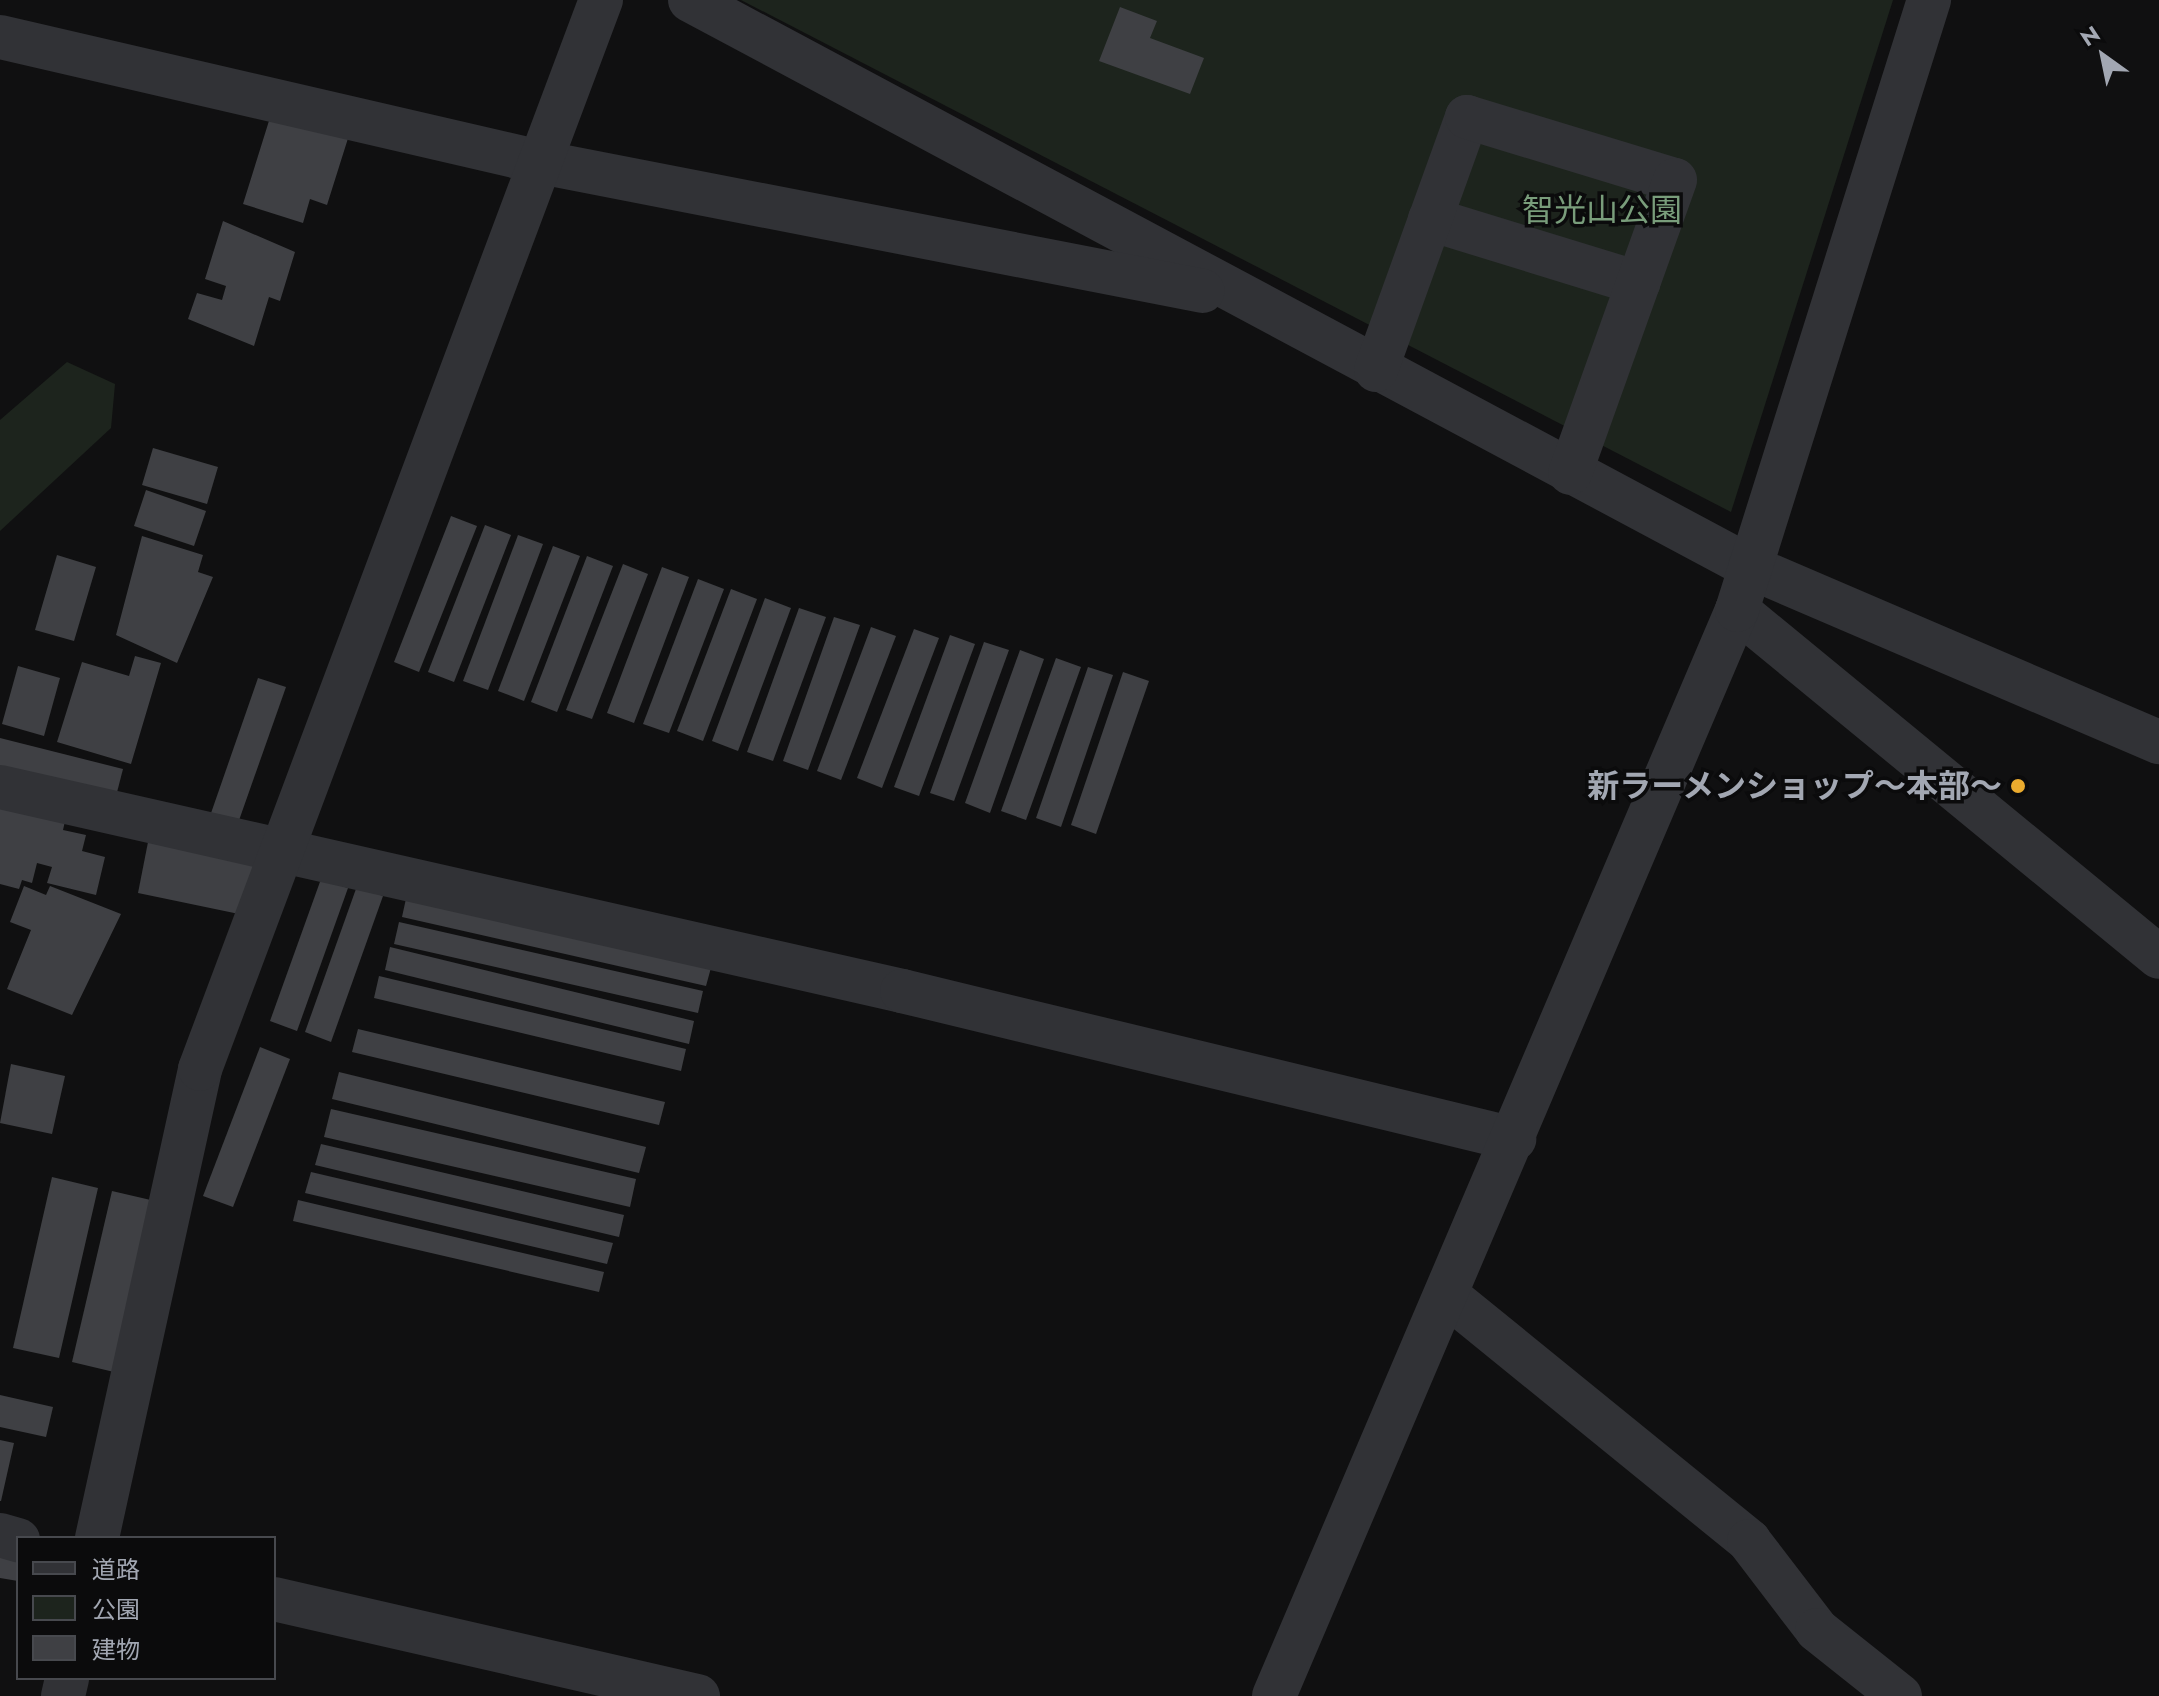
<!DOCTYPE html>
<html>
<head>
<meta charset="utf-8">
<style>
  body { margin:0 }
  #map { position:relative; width:2159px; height:1696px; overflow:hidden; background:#101011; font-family:Jost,"Noto Sans JP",sans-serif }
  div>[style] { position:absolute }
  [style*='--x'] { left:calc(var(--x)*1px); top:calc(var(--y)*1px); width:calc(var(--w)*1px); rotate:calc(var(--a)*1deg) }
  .green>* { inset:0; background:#1d241d }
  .building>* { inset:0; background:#3f4044 }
  .minor>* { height:44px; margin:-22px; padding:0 22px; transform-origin:22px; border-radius:22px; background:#313236 }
  .dots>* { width:22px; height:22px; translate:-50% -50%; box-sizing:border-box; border:4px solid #0b0b0c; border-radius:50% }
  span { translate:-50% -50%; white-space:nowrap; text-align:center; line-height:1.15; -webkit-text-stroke:7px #0b0b0c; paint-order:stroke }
  .park-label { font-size:32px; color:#799d7b }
  .poi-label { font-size:32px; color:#a2a7b2; font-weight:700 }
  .right { translate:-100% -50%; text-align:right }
  .legend { position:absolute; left:16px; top:1536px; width:260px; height:144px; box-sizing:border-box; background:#0b0b0c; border:2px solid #47494e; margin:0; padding:10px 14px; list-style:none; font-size:24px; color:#a2a7b2 }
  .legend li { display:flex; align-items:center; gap:16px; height:40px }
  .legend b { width:40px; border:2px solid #47494e }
  .north { position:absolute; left:2063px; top:16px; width:80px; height:80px; -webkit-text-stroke:6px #0b0b0c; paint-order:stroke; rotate:327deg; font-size:22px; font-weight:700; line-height:32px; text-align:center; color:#a2a7b2 }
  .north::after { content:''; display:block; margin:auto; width:28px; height:36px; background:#a2a7b2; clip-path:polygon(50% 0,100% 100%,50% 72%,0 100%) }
</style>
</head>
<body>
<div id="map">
  <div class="green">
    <div style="clip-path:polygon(741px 0,1893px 0,1731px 512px)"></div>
    <div style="clip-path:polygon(67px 362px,115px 384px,111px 428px,0 531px,0 420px)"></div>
  </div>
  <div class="building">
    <div style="clip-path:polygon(1120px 7px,1157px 21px,1150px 38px,1204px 58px,1190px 94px,1099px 61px)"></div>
    <div style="clip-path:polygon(273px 108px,350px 132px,327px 205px,310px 199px,303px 223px,243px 204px)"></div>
    <div style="clip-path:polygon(223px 221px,295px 252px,280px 301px,269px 297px,254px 346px,188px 319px,197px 293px,222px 300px,226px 286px,205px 279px)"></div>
    <div style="clip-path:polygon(153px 448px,218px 467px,207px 504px,142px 485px)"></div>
    <div style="clip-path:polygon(146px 490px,206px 511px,194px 546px,134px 526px)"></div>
    <div style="clip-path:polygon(451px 516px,477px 526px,419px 672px,394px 662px)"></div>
    <div style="clip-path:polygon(485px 525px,511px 535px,454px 682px,428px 672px)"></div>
    <div style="clip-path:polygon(518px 535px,543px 544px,488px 690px,463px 681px)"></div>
    <div style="clip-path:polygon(142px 536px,203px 555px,198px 572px,213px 577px,177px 663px,116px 635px)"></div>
    <div style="clip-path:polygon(553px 546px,580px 556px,524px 701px,498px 691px)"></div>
    <div style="clip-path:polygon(57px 555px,96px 567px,74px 641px,35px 630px)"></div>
    <div style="clip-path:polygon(587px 556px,613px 566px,557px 712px,531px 702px)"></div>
    <div style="clip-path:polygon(623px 564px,648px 574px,592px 719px,566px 710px)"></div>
    <div style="clip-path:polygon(662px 567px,689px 577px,634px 723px,607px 713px)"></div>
    <div style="clip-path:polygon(698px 579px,724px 589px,669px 733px,643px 724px)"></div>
    <div style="clip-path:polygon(731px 589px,757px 599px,703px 741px,677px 731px)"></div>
    <div style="clip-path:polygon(765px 598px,791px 608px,738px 751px,712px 741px)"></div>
    <div style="clip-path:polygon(799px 608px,826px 617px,773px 761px,747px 752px)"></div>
    <div style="clip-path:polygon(834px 617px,860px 625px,808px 770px,783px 761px)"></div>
    <div style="clip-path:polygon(871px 627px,896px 636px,841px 780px,817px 771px)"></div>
    <div style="clip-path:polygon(914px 629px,939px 638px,882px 788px,857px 778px)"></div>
    <div style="clip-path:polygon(950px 635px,975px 644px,919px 796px,894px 787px)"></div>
    <div style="clip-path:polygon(984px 642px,1009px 650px,954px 801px,930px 793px)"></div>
    <div style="clip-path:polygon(1020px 650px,1044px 659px,990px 813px,965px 803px)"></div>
    <div style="clip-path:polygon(135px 656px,161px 663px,131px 764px,57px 742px,82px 662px,129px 676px)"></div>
    <div style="clip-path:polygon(1056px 658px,1081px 667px,1026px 820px,1001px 811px)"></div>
    <div style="clip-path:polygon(18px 666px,60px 678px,44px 736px,2px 724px)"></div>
    <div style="clip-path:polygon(1088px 667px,1113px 675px,1061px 827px,1036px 818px)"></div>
    <div style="clip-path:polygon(1123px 672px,1149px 681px,1096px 834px,1071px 825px)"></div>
    <div style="clip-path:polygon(258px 678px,286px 687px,237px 826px,210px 816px)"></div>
    <div style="clip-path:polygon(0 738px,123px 769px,115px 800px,0 771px)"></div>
    <div style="clip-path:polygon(0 800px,66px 817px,63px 830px,86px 835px,82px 851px,105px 857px,96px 895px,47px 883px,52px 867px,37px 863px,32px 883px,22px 880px,19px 889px,0 884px)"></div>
    <div style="clip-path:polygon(149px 837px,260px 859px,239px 914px,138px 893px)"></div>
    <div style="clip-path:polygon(321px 879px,348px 888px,297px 1031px,270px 1021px)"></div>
    <div style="clip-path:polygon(24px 886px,46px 895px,50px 886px,121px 914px,72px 1015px,7px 989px,31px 930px,10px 922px)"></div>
    <div style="clip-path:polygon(357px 886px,383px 896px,331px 1042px,305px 1032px)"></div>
    <div style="clip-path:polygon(407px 894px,712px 964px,706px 986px,402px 917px)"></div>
    <div style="clip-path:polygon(399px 922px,703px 991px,698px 1013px,394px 944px)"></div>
    <div style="clip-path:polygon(390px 947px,694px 1021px,689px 1044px,385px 970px)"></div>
    <div style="clip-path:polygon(379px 976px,686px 1049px,681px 1071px,374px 998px)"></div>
    <div style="clip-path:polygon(358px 1029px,665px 1102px,659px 1125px,352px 1052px)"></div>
    <div style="clip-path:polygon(260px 1047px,290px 1059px,233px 1207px,203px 1196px)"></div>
    <div style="clip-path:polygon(11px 1064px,65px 1076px,52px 1134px,0 1123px)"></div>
    <div style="clip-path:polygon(339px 1072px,646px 1147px,639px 1173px,332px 1099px)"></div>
    <div style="clip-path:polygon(331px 1109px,636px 1179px,630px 1207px,324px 1137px)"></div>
    <div style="clip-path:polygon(321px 1144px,624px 1215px,619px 1237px,315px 1165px)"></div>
    <div style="clip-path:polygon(311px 1172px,613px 1243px,607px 1264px,305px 1193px)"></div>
    <div style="clip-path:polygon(52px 1177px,98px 1188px,59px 1358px,13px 1348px)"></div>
    <div style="clip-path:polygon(112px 1191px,155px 1201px,114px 1372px,72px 1362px)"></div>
    <div style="clip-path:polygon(298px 1200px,604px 1272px,599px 1292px,293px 1221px)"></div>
    <div style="clip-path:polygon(0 1395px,53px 1407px,46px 1437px,0 1427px)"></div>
    <div style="clip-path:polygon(0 1440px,14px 1443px,1px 1501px,0 1501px)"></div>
    <div style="clip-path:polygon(0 1552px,18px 1556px,18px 1581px,0 1578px)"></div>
  </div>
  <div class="minor">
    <div style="--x:690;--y:0;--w:1202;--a:28.14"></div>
    <div style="--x:1750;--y:567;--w:445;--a:23.2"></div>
    <div style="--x:0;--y:37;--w:554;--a:13.03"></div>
    <div style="--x:540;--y:162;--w:675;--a:11.01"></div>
    <div style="--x:1430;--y:219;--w:218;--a:17.1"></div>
    <div style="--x:1376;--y:370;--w:269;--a:-70.2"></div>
    <div style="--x:1467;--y:117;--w:217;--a:16.9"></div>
    <div style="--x:1675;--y:180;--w:311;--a:109.7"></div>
    <div style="--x:1737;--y:610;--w:546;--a:39.43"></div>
    <div style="--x:0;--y:787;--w:925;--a:12.74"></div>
    <div style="--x:902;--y:991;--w:630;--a:13.59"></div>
    <div style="--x:1448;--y:1296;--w:388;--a:39.1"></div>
    <div style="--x:1749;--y:1541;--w:112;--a:52.6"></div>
    <div style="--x:1817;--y:1630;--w:106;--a:38.5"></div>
    <div style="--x:0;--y:1535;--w:19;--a:16"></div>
    <div style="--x:97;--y:1538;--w:480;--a:-77.6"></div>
    <div style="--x:200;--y:1069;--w:1142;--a:-69.44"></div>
    <div style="--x:274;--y:1599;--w:435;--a:12.9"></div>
    <div style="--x:63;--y:1696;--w:18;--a:-77"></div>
    <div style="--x:1274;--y:1696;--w:1181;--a:-66.91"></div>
    <div style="--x:1737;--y:610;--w:640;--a:-72.53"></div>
  </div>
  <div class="dots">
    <div style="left:2018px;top:786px;background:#ebab2e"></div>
  </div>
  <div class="park-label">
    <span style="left:1602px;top:210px">智光山公園</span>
  </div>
  <div class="poi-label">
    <span class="right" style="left:2002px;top:786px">新ラーメンショップ～本部～</span>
  </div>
  <ul class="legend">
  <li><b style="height:10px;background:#313236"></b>道路</li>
  <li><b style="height:22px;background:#1d241d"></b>公園</li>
  <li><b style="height:22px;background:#3f4044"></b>建物</li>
  </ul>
  <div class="north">N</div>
</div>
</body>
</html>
